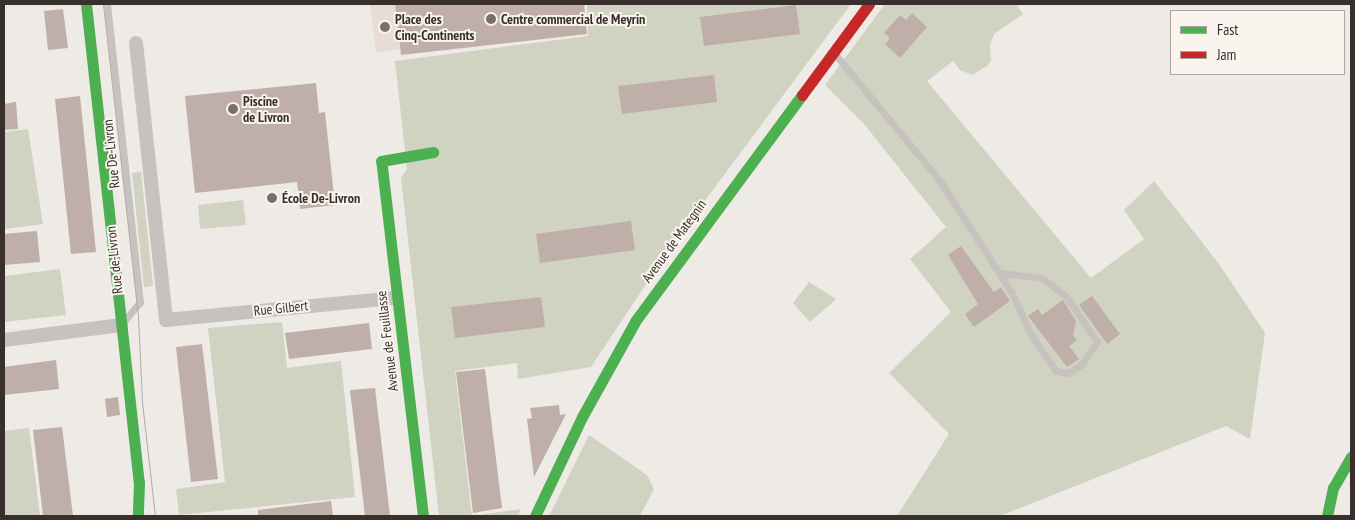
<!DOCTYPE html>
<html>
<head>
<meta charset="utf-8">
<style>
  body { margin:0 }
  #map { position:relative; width:1355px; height:520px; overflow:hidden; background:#eeeae6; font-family:"PT Sans Narrow",sans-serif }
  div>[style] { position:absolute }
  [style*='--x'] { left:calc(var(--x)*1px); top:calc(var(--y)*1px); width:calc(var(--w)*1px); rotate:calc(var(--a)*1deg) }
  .green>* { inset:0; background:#d0d3c1 }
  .plaza>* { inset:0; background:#e7ddd4 }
  .building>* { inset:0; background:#c0afa9 }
  .lane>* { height:7px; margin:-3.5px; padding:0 3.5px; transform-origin:3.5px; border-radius:3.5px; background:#c7c2be }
  .street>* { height:14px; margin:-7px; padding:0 7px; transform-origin:7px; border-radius:7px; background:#c7c2be }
  .fast>* { height:11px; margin:-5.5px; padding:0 5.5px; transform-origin:5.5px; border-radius:5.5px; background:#4caf50 }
  .jam>* { height:11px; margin:-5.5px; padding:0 5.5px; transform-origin:5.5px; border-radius:5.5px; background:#c62828 }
  .tram>* { height:1px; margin:-0.5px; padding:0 0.5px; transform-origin:0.5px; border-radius:0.5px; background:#afaba8 }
  .dots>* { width:14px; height:14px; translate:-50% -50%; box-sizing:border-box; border:2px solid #f9f4ee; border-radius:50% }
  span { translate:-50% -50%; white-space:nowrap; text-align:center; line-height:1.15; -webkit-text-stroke:4px #f9f4ee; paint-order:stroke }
  .poi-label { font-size:14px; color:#392f2c; font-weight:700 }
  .left { translate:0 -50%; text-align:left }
  .street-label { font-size:14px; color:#392f2c }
  .frame { position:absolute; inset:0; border:5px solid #392f2c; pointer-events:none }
  .legend { position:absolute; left:1170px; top:10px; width:175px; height:65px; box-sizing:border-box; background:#f9f4ee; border:1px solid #aca5a0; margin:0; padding:6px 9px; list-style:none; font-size:15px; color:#392f2c }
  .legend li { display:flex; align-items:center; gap:10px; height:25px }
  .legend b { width:25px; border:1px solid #aca5a0 }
</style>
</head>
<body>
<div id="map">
  <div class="green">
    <div style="clip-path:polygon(587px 4px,851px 4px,672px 245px,591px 367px,518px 379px,517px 363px,455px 371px,472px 516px,521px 509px,518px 516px,439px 516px,401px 178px,407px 169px,395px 61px,588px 36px)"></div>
    <div style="clip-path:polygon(885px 4px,1016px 4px,1023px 14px,994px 34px,990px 45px,991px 61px,987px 66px,972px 75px,960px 70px,953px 61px,927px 81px,1091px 278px,1144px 239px,1124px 210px,1154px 181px,1219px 264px,1265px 333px,1250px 439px,1226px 426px,1000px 516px,897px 516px,949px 434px,889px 373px,951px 312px,910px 259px,946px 227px,864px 124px,825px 85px)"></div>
    <div style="clip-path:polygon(28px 129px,43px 224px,4px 229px,4px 132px)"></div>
    <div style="clip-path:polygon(141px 172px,153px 286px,144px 287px,132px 173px)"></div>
    <div style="clip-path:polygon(243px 200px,246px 225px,200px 229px,198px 205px)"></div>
    <div style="clip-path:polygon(60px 269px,66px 315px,4px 322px,4px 276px)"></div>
    <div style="clip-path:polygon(809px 282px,836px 299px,810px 322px,793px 303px)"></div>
    <div style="clip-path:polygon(282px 322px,287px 368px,341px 361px,355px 497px,179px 515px,176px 489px,225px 482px,208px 328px)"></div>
    <div style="clip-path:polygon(29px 428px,40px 516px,4px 516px,4px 431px)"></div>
    <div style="clip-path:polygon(589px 435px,647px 475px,654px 489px,640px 516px,549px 516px)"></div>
  </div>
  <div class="plaza">
    <div style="clip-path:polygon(370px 4px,395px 4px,400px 49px,376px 53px)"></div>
  </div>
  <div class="building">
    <div style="clip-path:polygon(395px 4px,584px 4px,587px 34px,401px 55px)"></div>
    <div style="clip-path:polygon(796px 5px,800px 34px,704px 46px,700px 17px)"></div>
    <div style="clip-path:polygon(63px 9px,68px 48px,48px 50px,44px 11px)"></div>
    <div style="clip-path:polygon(912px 13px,927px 27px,900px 58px,885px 44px,890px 38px,884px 33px,900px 15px,906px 20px)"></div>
    <div style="clip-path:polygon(714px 75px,717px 102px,622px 114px,618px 86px)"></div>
    <div style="clip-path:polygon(316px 83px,319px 113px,325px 112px,335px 205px,300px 209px,297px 182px,195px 193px,185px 96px)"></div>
    <div style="clip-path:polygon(80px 96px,96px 252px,71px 254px,55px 99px)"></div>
    <div style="clip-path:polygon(16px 102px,18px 129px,4px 130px,4px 104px)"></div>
    <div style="clip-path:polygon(631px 221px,635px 250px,540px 263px,536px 234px)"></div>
    <div style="clip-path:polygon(37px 231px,40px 262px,4px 265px,4px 234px)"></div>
    <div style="clip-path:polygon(961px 246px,994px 292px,1001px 287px,1010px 301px,974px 327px,965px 314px,978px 304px,948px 255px)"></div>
    <div style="clip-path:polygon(1092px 296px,1120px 334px,1107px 344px,1079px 305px)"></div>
    <div style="clip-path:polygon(541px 297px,545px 327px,455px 338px,451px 307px)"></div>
    <div style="clip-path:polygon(1063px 300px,1076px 321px,1073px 335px,1077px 340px,1069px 346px,1079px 359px,1067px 367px,1028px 316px,1038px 309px,1042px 315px)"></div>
    <div style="clip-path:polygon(369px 323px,372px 349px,289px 359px,285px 333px)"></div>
    <div style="clip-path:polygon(202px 344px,218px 479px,191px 482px,176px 347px)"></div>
    <div style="clip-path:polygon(56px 360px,59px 389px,4px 395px,4px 367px)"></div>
    <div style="clip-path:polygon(485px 369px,502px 508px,473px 513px,456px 372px)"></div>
    <div style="clip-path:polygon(375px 388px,390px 516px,365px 516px,350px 390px)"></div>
    <div style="clip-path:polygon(118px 397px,120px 415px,107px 417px,105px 399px)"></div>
    <div style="clip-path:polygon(559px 405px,560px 415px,566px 414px,534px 477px,527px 419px,532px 418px,530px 408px)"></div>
    <div style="clip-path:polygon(62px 427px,73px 516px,43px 516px,33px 430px)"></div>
    <div style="clip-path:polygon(331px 501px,333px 516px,258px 516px,258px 510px)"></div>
  </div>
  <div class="lane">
    <div style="--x:107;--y:4;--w:300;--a:83.7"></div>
    <div style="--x:140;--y:302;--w:25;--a:130"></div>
    <div style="--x:835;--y:54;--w:165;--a:50.4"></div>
    <div style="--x:940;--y:181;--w:133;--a:57.3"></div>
    <div style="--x:1012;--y:293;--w:44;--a:65.8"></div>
    <div style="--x:1030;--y:333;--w:46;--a:55.6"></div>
    <div style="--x:1056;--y:371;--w:12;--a:9"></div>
    <div style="--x:1068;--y:373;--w:17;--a:-33"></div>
    <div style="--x:1082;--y:364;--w:27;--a:-56"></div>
    <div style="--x:1097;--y:342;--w:55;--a:-124"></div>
    <div style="--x:1066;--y:296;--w:30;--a:-143"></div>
    <div style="--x:1042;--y:278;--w:42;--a:-173.2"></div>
  </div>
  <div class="street">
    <div style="--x:136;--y:43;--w:279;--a:83.8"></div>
    <div style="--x:166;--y:320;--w:231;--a:-5.5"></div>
    <div style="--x:4;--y:340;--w:118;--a:-7.3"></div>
  </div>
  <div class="fast">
    <div style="--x:86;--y:4;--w:481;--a:83.7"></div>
    <div style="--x:139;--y:482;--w:34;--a:92"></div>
    <div style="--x:423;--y:516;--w:357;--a:-96.7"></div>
    <div style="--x:381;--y:161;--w:53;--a:-9.8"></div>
    <div style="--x:535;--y:516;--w:110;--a:-64.6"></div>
    <div style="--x:582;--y:417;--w:111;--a:-60.9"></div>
    <div style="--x:636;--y:320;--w:280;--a:-53.6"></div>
    <div style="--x:1327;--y:516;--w:29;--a:-78"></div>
    <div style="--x:1333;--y:488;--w:36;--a:-60"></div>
  </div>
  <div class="jam">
    <div style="--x:802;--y:95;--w:113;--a:-53.6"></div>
  </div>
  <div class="tram">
    <div style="--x:103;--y:4;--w:315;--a:83.6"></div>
    <div style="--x:138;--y:317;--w:85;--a:87.3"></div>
    <div style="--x:142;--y:402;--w:115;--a:83.5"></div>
  </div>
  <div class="dots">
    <div style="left:491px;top:19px;background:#78706d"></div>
    <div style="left:385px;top:27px;background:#78706d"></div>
    <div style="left:233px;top:109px;background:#78706d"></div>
    <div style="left:272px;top:198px;background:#78706d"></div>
  </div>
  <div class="poi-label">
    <span class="left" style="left:395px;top:27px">Place des<br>Cinq-Continents</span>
    <span class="left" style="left:501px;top:19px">Centre commercial de Meyrin</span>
    <span class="left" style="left:243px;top:109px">Piscine<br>de Livron</span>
    <span class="left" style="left:282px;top:198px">École De-Livron</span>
  </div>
  <div class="street-label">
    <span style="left:111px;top:154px;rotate:-96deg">Rue De-Livron</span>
    <span style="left:674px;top:241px;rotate:-54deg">Avenue de Mategnin</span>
    <span style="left:114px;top:260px;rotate:-96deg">Rue de-Livron</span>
    <span style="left:281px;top:308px;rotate:-6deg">Rue Gilbert</span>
    <span style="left:387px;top:341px;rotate:-97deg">Avenue de Feuillasse</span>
  </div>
  <div class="frame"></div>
  <ul class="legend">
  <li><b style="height:6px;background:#4caf50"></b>Fast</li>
  <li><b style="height:6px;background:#c62828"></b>Jam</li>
  </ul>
</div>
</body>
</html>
